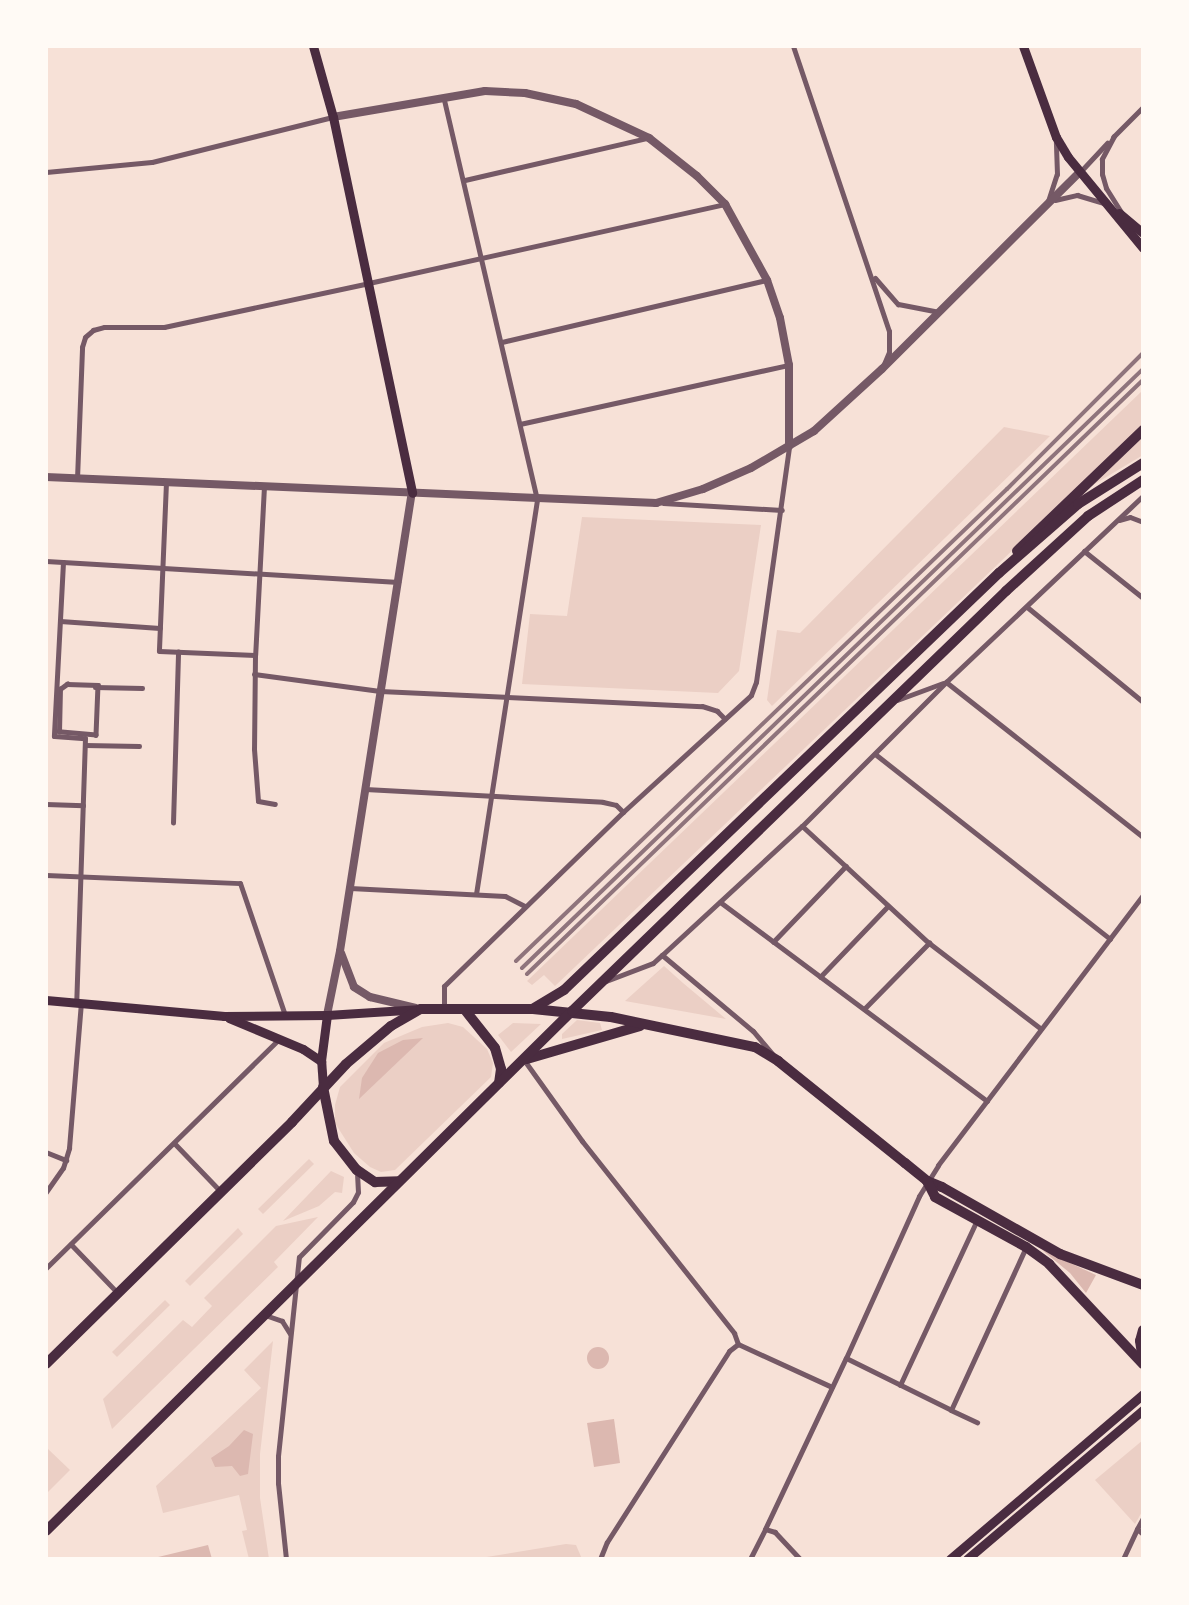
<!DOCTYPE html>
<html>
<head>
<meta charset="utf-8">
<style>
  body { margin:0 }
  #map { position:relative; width:1189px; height:1605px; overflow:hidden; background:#f7e1d7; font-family:Commissioner,sans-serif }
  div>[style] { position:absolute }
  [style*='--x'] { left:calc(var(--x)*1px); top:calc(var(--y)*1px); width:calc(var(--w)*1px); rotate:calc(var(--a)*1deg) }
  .green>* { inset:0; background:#ebcfc5 }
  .water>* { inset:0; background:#dcb8b0 }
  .round { border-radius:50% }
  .pedestrian>* { height:4.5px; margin:-2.25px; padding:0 2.25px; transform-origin:2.25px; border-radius:2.25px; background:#755966 }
  .minor>* { height:5px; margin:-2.5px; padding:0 2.5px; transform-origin:2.5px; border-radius:2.5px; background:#755966 }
  .tertiary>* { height:8px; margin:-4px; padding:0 4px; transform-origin:4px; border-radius:4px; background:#755966 }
  .secondary>* { height:9px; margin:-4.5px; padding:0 4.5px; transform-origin:4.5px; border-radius:4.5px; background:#4a2c40 }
  .primary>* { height:10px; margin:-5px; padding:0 5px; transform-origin:5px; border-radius:5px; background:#4a2c40 }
  .rail>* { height:4px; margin:-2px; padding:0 2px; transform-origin:2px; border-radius:2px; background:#8f747c }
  span { translate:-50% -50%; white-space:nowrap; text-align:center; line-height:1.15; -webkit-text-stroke:4.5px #fffaf5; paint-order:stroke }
  .frame { position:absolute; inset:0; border:48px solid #fffaf5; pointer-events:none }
</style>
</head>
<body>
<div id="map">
  <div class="green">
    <div style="clip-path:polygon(1143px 390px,1143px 426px,555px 986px,544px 975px,532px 985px,527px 981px)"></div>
    <div style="clip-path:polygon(1004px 427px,1050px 436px,772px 706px,767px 700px,777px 630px,800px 633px)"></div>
    <div style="clip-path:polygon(1143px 435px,1143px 455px,1088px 488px)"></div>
    <div style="clip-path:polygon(582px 517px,761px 525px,739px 671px,718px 693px,522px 684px,530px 614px,567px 616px)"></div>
    <div style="clip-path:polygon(664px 966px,683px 983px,726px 1019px,625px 1001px)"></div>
    <div style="clip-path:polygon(577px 1020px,600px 1023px,602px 1030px,562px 1039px,562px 1034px)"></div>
    <div style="clip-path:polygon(448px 1023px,463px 1027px,487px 1049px,493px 1063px,491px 1077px,395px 1170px,381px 1172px,370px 1167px,354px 1153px,335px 1123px,335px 1105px,340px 1087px,384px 1043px,422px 1027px)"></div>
    <div style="clip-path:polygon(513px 1023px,541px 1024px,511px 1052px,498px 1035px)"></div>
    <div style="clip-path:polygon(309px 1159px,314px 1164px,263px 1214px,258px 1209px)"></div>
    <div style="clip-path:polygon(331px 1171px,344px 1177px,342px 1193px,335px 1192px,319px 1206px,283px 1221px)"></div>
    <div style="clip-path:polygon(318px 1217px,274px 1262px,278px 1267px,112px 1429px,103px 1399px,183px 1320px,192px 1327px,212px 1306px,204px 1298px,276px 1226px)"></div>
    <div style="clip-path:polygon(238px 1228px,243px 1234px,190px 1286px,185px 1281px)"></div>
    <div style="clip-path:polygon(165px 1300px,170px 1305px,117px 1357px,112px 1352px)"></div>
    <div style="clip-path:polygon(273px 1341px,260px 1454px,260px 1498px,269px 1559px,249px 1559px,242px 1531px,247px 1530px,239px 1495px,163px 1513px,156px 1486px,261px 1388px,244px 1370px)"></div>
    <div style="clip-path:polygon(1143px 1440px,1143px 1510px,1135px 1524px,1095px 1480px)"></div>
    <div style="clip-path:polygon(48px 1449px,70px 1470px,46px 1494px,46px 1451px)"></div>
    <div style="clip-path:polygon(566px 1544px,576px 1545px,582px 1559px,474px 1559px)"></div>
  </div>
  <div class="water">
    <div style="clip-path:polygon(423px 1038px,359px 1099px,362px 1078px,378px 1053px,403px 1040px)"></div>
    <div style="clip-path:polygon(1042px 1250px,1096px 1275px,1086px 1293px,1070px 1273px)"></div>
    <div class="round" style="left:587px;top:1347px;width:22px;height:22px"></div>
    <div style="clip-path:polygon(614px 1419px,620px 1463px,594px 1467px,587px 1423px)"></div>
    <div style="clip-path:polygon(244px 1430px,253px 1434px,248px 1474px,240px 1476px,232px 1466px,215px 1467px,211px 1458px,229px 1446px)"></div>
    <div style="clip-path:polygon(208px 1545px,212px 1559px,154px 1559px,154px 1558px)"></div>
  </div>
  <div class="pedestrian">
    <div style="--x:444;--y:98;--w:412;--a:76.9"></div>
    <div style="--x:465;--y:180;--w:187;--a:-13"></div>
    <div style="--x:369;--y:283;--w:365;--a:-12.5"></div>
    <div style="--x:502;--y:342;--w:272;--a:-13.2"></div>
    <div style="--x:520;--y:424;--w:275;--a:-12.4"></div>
    <div style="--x:67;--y:684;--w:31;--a:2"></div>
    <div style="--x:98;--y:685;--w:50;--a:92.3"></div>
    <div style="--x:96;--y:735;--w:37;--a:-175"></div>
    <div style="--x:59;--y:732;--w:43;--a:-88.7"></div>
    <div style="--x:60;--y:689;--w:9;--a:-36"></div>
    <div style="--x:95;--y:687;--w:47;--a:1.2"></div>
    <div style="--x:85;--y:745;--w:54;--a:1.1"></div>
    <div style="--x:46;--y:804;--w:37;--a:2"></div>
    <div style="--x:173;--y:823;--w:171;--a:-88.3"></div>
    <div style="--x:773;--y:942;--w:105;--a:-46.2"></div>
    <div style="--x:820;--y:977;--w:98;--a:-46.2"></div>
    <div style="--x:864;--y:1009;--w:93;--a:-45.4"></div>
    <div style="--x:46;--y:1152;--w:22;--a:22"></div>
    <div style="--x:71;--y:1244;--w:68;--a:46.2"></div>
    <div style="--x:951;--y:1410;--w:29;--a:25"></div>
    <div style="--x:1137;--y:1529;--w:13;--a:-61"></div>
  </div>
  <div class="minor">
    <div style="--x:793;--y:46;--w:301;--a:71.4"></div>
    <div style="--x:889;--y:331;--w:21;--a:90"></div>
    <div style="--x:889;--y:352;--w:13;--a:113"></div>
    <div style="--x:1114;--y:136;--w:26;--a:118"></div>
    <div style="--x:1102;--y:159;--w:15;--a:90"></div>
    <div style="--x:1102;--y:174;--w:15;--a:74"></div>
    <div style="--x:1106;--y:188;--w:31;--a:58"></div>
    <div style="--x:1113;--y:137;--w:42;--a:-45"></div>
    <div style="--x:46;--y:172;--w:106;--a:-5.4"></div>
    <div style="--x:152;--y:162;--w:187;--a:-14"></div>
    <div style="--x:1080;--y:172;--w:40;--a:-47"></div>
    <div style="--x:1055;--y:200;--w:23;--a:-13"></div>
    <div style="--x:1077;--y:195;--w:28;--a:17"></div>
    <div style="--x:1048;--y:201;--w:28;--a:-72"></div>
    <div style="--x:1057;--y:174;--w:35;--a:-92"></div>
    <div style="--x:875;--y:278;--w:35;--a:49"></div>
    <div style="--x:898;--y:304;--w:42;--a:11"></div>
    <div style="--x:77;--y:479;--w:132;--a:-87.8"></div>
    <div style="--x:82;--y:347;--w:10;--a:-73"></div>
    <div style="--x:85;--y:337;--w:11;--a:-41"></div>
    <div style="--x:93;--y:330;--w:11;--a:-15"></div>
    <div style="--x:104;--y:327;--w:60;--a:0"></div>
    <div style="--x:164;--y:327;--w:210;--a:-12.1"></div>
    <div style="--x:166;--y:482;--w:169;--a:92.4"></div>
    <div style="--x:159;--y:651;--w:96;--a:2.4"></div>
    <div style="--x:264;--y:486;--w:169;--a:93"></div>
    <div style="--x:255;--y:655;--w:94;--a:90.6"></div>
    <div style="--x:254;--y:749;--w:52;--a:85.6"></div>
    <div style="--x:258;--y:801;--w:17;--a:10"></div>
    <div style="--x:663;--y:503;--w:119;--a:3.4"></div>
    <div style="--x:1119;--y:520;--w:11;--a:-15"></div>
    <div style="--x:1130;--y:517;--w:14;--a:21"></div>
    <div style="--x:1084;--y:551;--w:75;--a:38.5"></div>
    <div style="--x:46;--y:561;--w:353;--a:3.4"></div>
    <div style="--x:63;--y:562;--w:174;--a:93"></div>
    <div style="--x:54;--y:736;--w:31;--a:4"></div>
    <div style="--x:85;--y:738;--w:265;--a:91.9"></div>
    <div style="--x:1027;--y:607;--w:150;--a:39.3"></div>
    <div style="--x:60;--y:621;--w:100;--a:4"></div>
    <div style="--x:254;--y:674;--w:127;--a:7.7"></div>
    <div style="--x:380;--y:691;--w:322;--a:2.7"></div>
    <div style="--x:702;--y:706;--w:16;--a:18"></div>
    <div style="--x:717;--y:711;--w:11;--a:45"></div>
    <div style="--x:946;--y:682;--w:251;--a:38.2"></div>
    <div style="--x:897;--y:700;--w:49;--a:-20.3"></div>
    <div style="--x:875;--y:754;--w:299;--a:38.2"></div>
    <div style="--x:365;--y:789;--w:238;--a:3.1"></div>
    <div style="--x:603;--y:802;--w:13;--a:13"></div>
    <div style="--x:616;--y:805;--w:10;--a:45"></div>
    <div style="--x:802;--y:826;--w:173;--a:42.7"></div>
    <div style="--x:929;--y:943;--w:141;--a:37.5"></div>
    <div style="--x:46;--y:875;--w:194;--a:2.4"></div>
    <div style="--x:240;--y:883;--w:139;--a:71.2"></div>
    <div style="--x:350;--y:888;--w:155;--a:3"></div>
    <div style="--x:505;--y:896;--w:22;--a:27"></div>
    <div style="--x:476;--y:894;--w:400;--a:-81.2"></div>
    <div style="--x:720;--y:902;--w:333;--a:36.7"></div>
    <div style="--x:662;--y:955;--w:119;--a:39.9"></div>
    <div style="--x:753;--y:1031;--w:30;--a:50"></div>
    <div style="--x:606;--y:981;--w:50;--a:-21"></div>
    <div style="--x:653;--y:963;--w:12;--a:-42"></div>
    <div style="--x:662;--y:955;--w:190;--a:-42.7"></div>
    <div style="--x:802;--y:826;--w:204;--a:-45"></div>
    <div style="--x:946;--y:682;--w:271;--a:-43.4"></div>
    <div style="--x:444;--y:1009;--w:23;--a:-90"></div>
    <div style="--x:444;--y:986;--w:250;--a:-44.2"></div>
    <div style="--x:623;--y:812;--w:173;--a:-42.4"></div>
    <div style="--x:751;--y:695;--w:14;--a:-69"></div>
    <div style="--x:756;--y:682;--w:238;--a:-82"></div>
    <div style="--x:524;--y:1060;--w:100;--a:54.4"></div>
    <div style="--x:582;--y:1141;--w:245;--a:51.6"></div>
    <div style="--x:734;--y:1333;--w:12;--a:70"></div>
    <div style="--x:738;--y:1344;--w:103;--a:24.6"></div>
    <div style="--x:174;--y:1143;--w:68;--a:46.2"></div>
    <div style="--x:46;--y:1192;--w:29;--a:-55"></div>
    <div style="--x:63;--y:1168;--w:21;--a:-73"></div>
    <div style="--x:69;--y:1148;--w:145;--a:-85.3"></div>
    <div style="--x:46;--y:1268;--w:327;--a:-44.5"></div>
    <div style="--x:265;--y:1315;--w:18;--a:19"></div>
    <div style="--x:282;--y:1321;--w:15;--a:58"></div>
    <div style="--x:846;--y:1358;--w:117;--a:26.3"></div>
    <div style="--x:951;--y:1410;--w:179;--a:-65.3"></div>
    <div style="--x:900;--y:1385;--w:182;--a:-65"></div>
    <div style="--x:286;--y:1559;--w:76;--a:-96"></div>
    <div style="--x:278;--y:1483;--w:27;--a:-90"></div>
    <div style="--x:278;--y:1456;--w:200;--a:-84"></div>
    <div style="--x:299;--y:1257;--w:77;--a:-45.5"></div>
    <div style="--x:353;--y:1202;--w:11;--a:-63"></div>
    <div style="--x:358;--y:1192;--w:22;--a:-93"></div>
    <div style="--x:600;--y:1559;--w:18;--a:-68"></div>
    <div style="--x:607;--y:1542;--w:227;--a:-57.4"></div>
    <div style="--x:729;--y:1351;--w:11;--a:-38"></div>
    <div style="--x:750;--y:1559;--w:34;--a:-63"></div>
    <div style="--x:800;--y:1559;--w:37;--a:-133"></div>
    <div style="--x:775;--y:1532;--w:10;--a:-163"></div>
    <div style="--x:765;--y:1529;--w:189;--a:-64.7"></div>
    <div style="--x:846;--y:1358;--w:178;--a:-65.7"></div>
    <div style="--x:919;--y:1196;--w:36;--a:-58"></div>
    <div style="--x:938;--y:1165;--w:339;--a:-52.8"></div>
    <div style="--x:1123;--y:1559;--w:33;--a:-65"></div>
    <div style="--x:1137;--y:1529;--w:8;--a:40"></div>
  </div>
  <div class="tertiary">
    <div style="--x:333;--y:117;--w:154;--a:-9.7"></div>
    <div style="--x:485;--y:91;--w:40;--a:2.9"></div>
    <div style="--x:525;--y:93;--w:52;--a:12.2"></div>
    <div style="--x:576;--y:104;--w:81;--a:25"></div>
    <div style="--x:649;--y:138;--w:61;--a:38.4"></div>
    <div style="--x:697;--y:176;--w:40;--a:45"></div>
    <div style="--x:725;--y:204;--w:87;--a:61.1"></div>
    <div style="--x:767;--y:280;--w:40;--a:71.1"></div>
    <div style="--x:780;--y:318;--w:48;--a:79.2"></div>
    <div style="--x:789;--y:365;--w:81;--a:90"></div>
    <div style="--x:46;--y:477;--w:611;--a:2.44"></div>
    <div style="--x:656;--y:503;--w:49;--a:-16.6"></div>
    <div style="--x:703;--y:489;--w:52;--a:-23.6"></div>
    <div style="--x:751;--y:468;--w:73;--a:-30.4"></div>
    <div style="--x:814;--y:431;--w:92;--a:-42.4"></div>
    <div style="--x:882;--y:369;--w:279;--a:-44.9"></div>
    <div style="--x:341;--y:953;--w:36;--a:69"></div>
    <div style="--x:354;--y:987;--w:19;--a:32"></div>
    <div style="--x:370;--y:997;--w:47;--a:13.4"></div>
    <div style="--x:327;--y:1015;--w:65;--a:-78.5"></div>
    <div style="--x:340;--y:951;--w:464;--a:-81.1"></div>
  </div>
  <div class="secondary">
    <div style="--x:313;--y:46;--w:74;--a:74.3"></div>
    <div style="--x:333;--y:117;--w:384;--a:78.1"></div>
    <div style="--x:1023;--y:46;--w:97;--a:70.1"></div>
    <div style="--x:1056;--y:137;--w:23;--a:59"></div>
    <div style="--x:1068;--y:157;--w:118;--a:50.5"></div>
    <div style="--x:1119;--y:213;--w:31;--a:40"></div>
    <div style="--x:46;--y:1000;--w:179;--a:5.1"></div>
    <div style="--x:224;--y:1016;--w:103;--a:-0.6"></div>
    <div style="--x:327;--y:1015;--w:94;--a:-3.7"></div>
    <div style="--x:229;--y:1018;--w:80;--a:22.7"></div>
    <div style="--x:303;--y:1049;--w:22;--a:34"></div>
    <div style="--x:323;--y:1087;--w:26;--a:-94"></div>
    <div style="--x:321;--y:1061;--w:46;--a:-82.6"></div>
    <div style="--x:950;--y:1559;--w:254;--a:-40.5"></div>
    <div style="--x:967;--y:1559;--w:231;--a:-40.3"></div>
  </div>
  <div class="primary">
    <div style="--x:1017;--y:551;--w:175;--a:-43.8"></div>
    <div style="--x:534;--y:1008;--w:35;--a:-31"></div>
    <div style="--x:564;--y:990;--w:603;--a:-43.79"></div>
    <div style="--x:999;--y:573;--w:105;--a:-41.1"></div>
    <div style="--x:1078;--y:504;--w:77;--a:-32.2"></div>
    <div style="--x:465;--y:1010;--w:48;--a:51.7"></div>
    <div style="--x:495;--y:1048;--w:22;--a:74"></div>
    <div style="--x:501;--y:1069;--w:14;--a:98"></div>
    <div style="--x:527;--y:1059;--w:118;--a:-16.3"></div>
    <div style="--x:323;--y:1087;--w:55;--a:78.5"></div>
    <div style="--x:334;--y:1141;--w:37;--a:52"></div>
    <div style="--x:357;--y:1170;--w:22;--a:34"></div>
    <div style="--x:375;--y:1182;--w:24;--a:-2"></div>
    <div style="--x:927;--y:1181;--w:16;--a:22"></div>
    <div style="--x:942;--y:1187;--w:136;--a:29.6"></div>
    <div style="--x:1060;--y:1254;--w:89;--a:20.5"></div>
    <div style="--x:1143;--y:1330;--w:11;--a:105"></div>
    <div style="--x:1140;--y:1341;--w:20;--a:81"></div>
    <div style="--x:46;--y:1364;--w:345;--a:-44.5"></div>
    <div style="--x:292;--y:1122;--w:79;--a:-47"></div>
    <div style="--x:346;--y:1064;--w:59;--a:-40.2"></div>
    <div style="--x:391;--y:1026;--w:34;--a:-30"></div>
    <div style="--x:421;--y:1009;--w:112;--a:0"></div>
    <div style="--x:533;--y:1009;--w:78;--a:5.9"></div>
    <div style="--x:611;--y:1017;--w:147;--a:11.8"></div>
    <div style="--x:755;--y:1047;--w:27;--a:31"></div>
    <div style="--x:778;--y:1061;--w:163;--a:38.8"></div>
    <div style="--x:905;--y:1163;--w:28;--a:39"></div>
    <div style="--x:927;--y:1181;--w:18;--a:63"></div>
    <div style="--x:935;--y:1197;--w:104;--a:28.8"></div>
    <div style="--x:1026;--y:1247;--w:29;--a:36"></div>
    <div style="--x:1049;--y:1264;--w:137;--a:46.8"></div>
    <div style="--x:46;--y:1531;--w:740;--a:-44.67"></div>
    <div style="--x:572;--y:1011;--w:604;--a:-44.06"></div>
    <div style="--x:1006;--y:591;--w:111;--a:-42.4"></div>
    <div style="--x:1088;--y:516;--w:66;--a:-33.2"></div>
  </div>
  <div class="rail">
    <div style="--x:516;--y:961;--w:681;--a:-43.87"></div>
    <div style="--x:1007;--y:489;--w:192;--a:-45"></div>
    <div style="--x:522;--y:968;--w:863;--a:-43.97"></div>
    <div style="--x:527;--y:974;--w:856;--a:-43.96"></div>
  </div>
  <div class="frame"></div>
</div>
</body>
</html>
